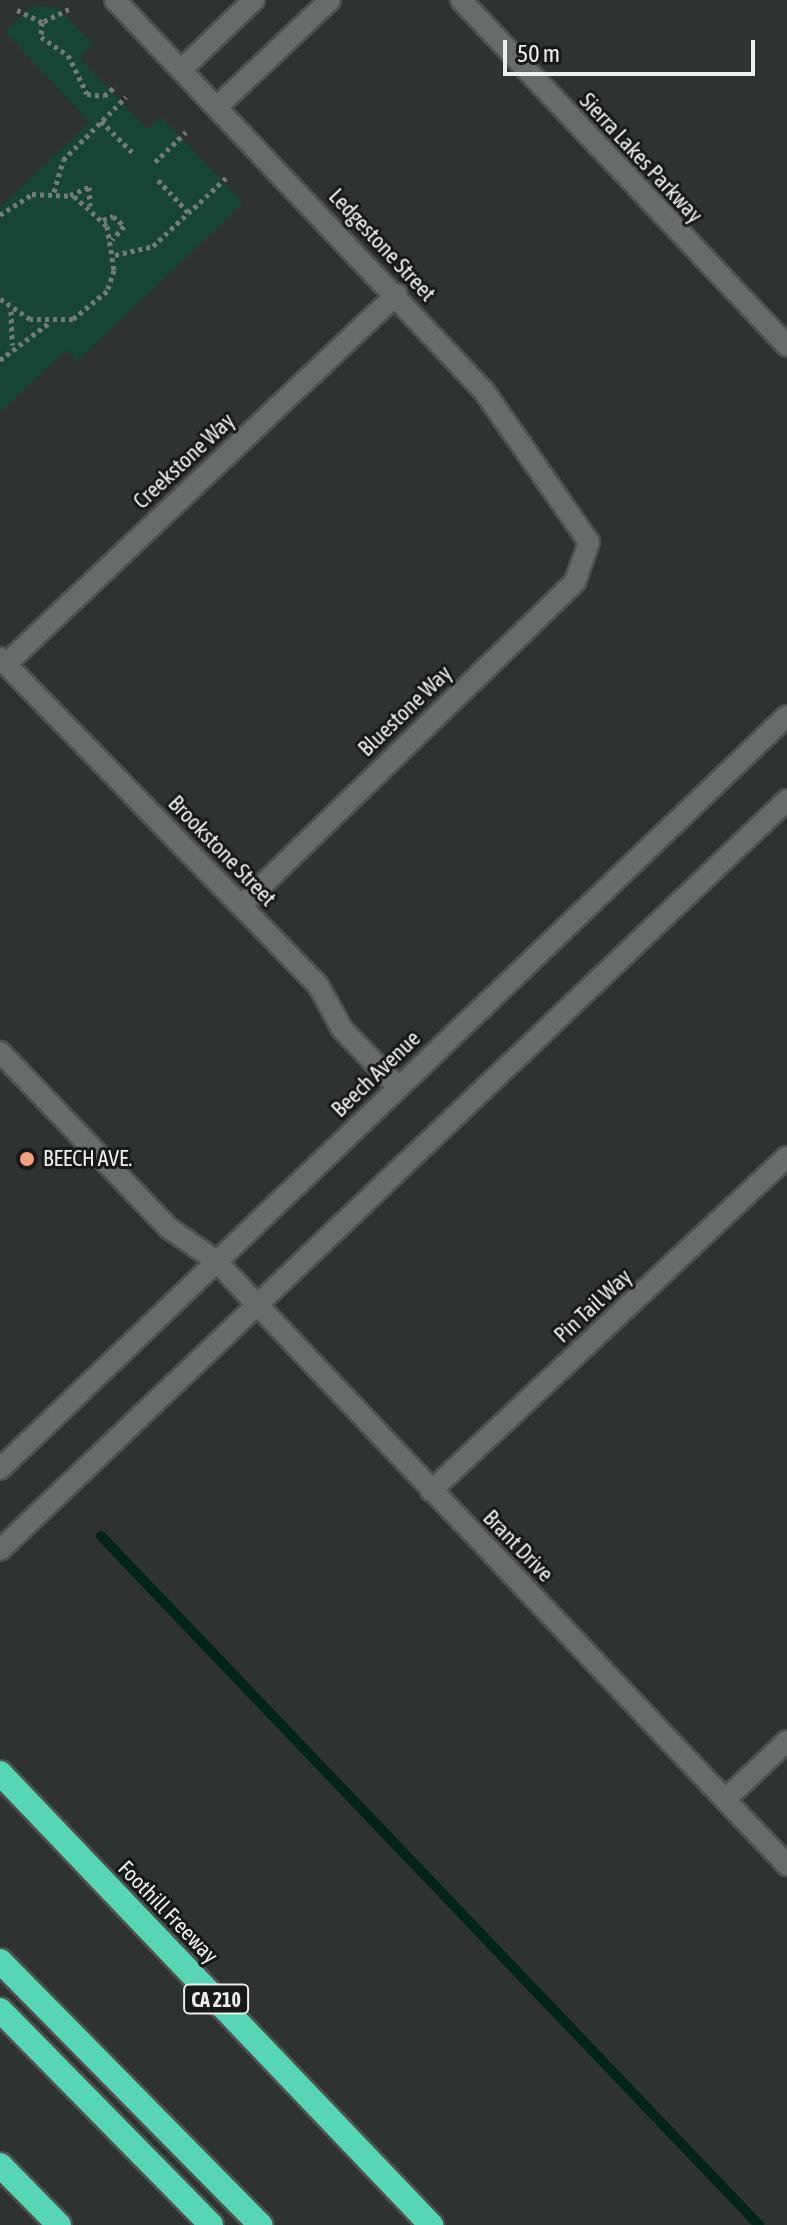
<!DOCTYPE html>
<html>
<head>
<meta charset="utf-8">
<style>
  body { margin:0 }
  #map { position:relative; width:787px; height:2225px; overflow:hidden; background:#2e3231; font-family:"Asap Condensed",sans-serif }
  div>[style] { position:absolute }
  [style*='--x'] { left:calc(var(--x)*1px); top:calc(var(--y)*1px); width:calc(var(--w)*1px); rotate:calc(var(--a)*1deg) }
  .green>* { inset:0; background:#164538 }
  .stream>* { height:10px; margin:-5px; padding:0 5px; transform-origin:5px; border-radius:5px; background:#02241b }
  .path>* { height:5px; margin-top:-2.5px; transform-origin:0; background:repeating-linear-gradient(90deg,#757978 0 4px,transparent 0 8px) }
  .roads { filter:drop-shadow(2px 0 #4e5150) drop-shadow(-2px 0 #4e5150) drop-shadow(0 2px #4e5150) drop-shadow(0 -2px #4e5150) }
  .service>* { height:20px; margin:-10px; padding:0 10px; transform-origin:10px; border-radius:10px; background:#676b6a }
  .minor>* { height:20px; margin:-10px; padding:0 10px; transform-origin:10px; border-radius:10px; background:#676b6a }
  .tertiary>* { height:20px; margin:-10px; padding:0 10px; transform-origin:10px; border-radius:10px; background:#676b6a }
  .secondary>* { height:20px; margin:-10px; padding:0 10px; transform-origin:10px; border-radius:10px; background:#676b6a }
  .motorway>* { height:24px; margin:-12px; padding:0 12px; transform-origin:12px; border-radius:12px; background:#56d6b3 }
  .dots>* { width:22px; height:22px; translate:-50% -50%; box-sizing:border-box; border:4px solid #171919; border-radius:50% }
  span { translate:-50% -50%; white-space:nowrap; text-align:center; line-height:1.15; -webkit-text-stroke:6px #171919; paint-order:stroke }
  .shield-label span { padding:2px 6px; background:#171919; border:2px solid; border-radius:6px; -webkit-text-stroke-width:0 }
  .shield-label { font-size:20px; color:#ecefee; font-weight:700 }
  .street-label { font-size:22px; color:#ecefee }
  .poi-label { font-size:22px; color:#ecefee }
  .left { translate:0 -50%; text-align:left }
  .scale { position:absolute; left:503px; top:40px; width:252px; height:36px; box-sizing:border-box; border:4px solid #ecefee; border-top:0; padding-left:10px; font-size:24px; line-height:28px; white-space:nowrap; color:#ecefee; -webkit-text-stroke:6px #171919; paint-order:stroke }
</style>
</head>
<body>
<div id="map">
  <div class="green">
    <div style="clip-path:polygon(33px 5px,57px 7px,93px 44px,79px 58px,147px 129px,161px 117px,243px 203px,77px 361px,66px 350px,0 412px,0 208px,90px 122px,5px 32px)"></div>
  </div>
  <div class="stream">
    <div style="--x:101;--y:1536;--w:953;--a:46.32"></div>
  </div>
  <div class="path">
    <div style="--x:69;--y:9;--w:30;--a:154"></div>
    <div style="--x:42;--y:22;--w:15;--a:94"></div>
    <div style="--x:41;--y:37;--w:32;--a:34"></div>
    <div style="--x:68;--y:55;--w:43;--a:64"></div>
    <div style="--x:87;--y:94;--w:17;--a:7"></div>
    <div style="--x:104;--y:96;--w:16;--a:-40"></div>
    <div style="--x:17;--y:10;--w:28;--a:26"></div>
    <div style="--x:101;--y:121;--w:45;--a:45"></div>
    <div style="--x:155;--y:162;--w:43;--a:-44.1"></div>
    <div style="--x:158;--y:180;--w:45;--a:46.8"></div>
    <div style="--x:54;--y:192;--w:33;--a:-74"></div>
    <div style="--x:63;--y:160;--w:89;--a:-45"></div>
    <div style="--x:70;--y:195;--w:21;--a:-23"></div>
    <div style="--x:89;--y:187;--w:19;--a:87"></div>
    <div style="--x:0;--y:215;--w:38;--a:-33"></div>
    <div style="--x:32;--y:194;--w:42;--a:2.7"></div>
    <div style="--x:74;--y:196;--w:45;--a:42.3"></div>
    <div style="--x:107;--y:226;--w:45;--a:81"></div>
    <div style="--x:114;--y:270;--w:22;--a:108"></div>
    <div style="--x:107;--y:291;--w:44;--a:140.5"></div>
    <div style="--x:73;--y:319;--w:43;--a:180"></div>
    <div style="--x:30;--y:319;--w:36;--a:-146"></div>
    <div style="--x:103;--y:220;--w:11;--a:-22"></div>
    <div style="--x:113;--y:216;--w:15;--a:42"></div>
    <div style="--x:124;--y:226;--w:18;--a:131"></div>
    <div style="--x:115;--y:255;--w:39;--a:-13"></div>
    <div style="--x:153;--y:246;--w:103;--a:-43"></div>
    <div style="--x:11;--y:311;--w:34;--a:88"></div>
    <div style="--x:0;--y:360;--w:61;--a:-37.1"></div>
  </div>
  <div class="roads">
    <div class="service">
      <div style="--x:0;--y:1052;--w:245;--a:46.2"></div>
      <div style="--x:170;--y:1229;--w:55;--a:34.6"></div>
    </div>
    <div class="minor">
      <div style="--x:115;--y:0;--w:538;--a:46.66"></div>
      <div style="--x:484;--y:391;--w:184;--a:55.2"></div>
      <div style="--x:589;--y:542;--w:42;--a:109.3"></div>
      <div style="--x:575;--y:582;--w:465;--a:135.9"></div>
      <div style="--x:182;--y:69;--w:100;--a:-43.8"></div>
      <div style="--x:218;--y:106;--w:154;--a:-43.4"></div>
      <div style="--x:0;--y:658;--w:456;--a:45.8"></div>
      <div style="--x:318;--y:985;--w:50;--a:61.4"></div>
      <div style="--x:342;--y:1029;--w:81;--a:46"></div>
      <div style="--x:6;--y:664;--w:538;--a:-43.42"></div>
      <div style="--x:215;--y:1260;--w:833;--a:46.61"></div>
      <div style="--x:431;--y:1491;--w:488;--a:-43.2"></div>
      <div style="--x:726;--y:1799;--w:84;--a:-43.6"></div>
    </div>
    <div class="tertiary">
      <div style="--x:461;--y:0;--w:475;--a:46.7"></div>
    </div>
    <div class="secondary">
      <div style="--x:0;--y:1469;--w:1089;--a:-43.74"></div>
      <div style="--x:0;--y:1550;--w:1087;--a:-43.62"></div>
    </div>
    <div class="motorway">
      <div style="--x:0;--y:1773;--w:625;--a:46.36"></div>
      <div style="--x:0;--y:1961;--w:371;--a:45.4"></div>
      <div style="--x:0;--y:2010;--w:301;--a:45.5"></div>
      <div style="--x:0;--y:2165;--w:84;--a:45.5"></div>
    </div>
  </div>
  <div class="dots">
    <div style="left:27px;top:1159px;background:#f1a17d"></div>
  </div>
  <div class="shield-label">
    <span style="left:216px;top:1999px">CA 210</span>
  </div>
  <div class="street-label">
    <span style="left:641px;top:158px;rotate:47deg">Sierra Lakes Parkway</span>
    <span style="left:382px;top:245px;rotate:47deg">Ledgestone Street</span>
    <span style="left:184px;top:461px;rotate:-43deg">Creekstone Way</span>
    <span style="left:405px;top:711px;rotate:-44deg">Bluestone Way</span>
    <span style="left:222px;top:851px;rotate:46deg">Brookstone Street</span>
    <span style="left:376px;top:1074px;rotate:-44deg">Beech Avenue</span>
    <span style="left:593px;top:1306px;rotate:-43deg">Pin Tail Way</span>
    <span style="left:518px;top:1546px;rotate:46deg">Brant Drive</span>
    <span style="left:168px;top:1912px;rotate:46deg">Foothill Freeway</span>
  </div>
  <div class="poi-label">
    <span class="left" style="left:43px;top:1159px">BEECH AVE.</span>
  </div>
  <div class="scale">50 m</div>
</div>
</body>
</html>
